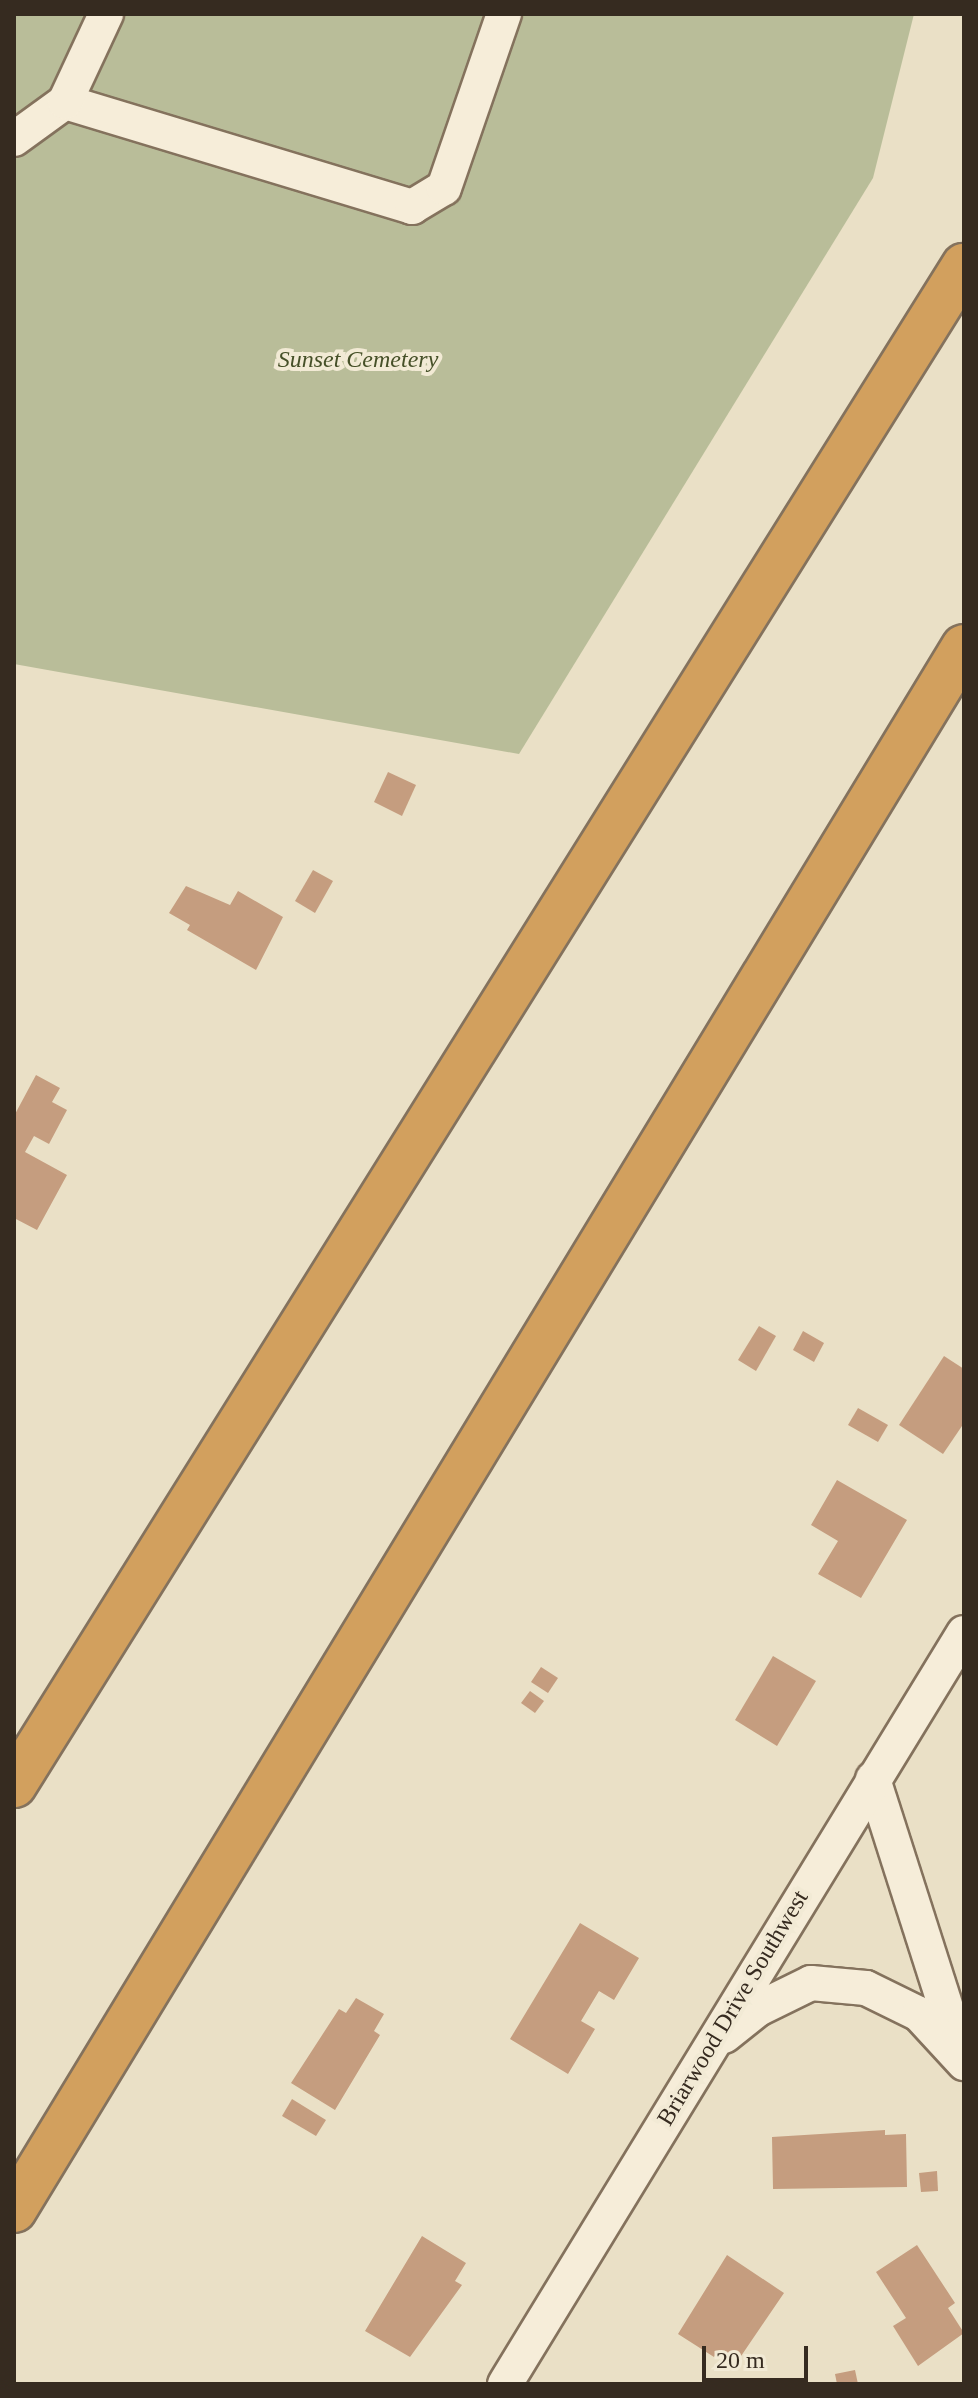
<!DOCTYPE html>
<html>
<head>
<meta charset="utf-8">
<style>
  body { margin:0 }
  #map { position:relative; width:978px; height:2398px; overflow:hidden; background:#eae0c6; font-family:Georgia,serif }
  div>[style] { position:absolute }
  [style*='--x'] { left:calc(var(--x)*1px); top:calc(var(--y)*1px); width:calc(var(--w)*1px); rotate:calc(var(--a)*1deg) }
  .cemetery>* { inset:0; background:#b9bd99 }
  .building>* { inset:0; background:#c59d7f }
  .roads { filter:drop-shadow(2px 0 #84725d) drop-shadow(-2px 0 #84725d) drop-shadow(0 2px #84725d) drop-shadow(0 -2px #84725d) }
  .minor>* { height:34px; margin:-17px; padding:0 17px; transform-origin:17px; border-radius:17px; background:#f6edd9 }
  .highway>* { height:44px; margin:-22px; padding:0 22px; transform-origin:22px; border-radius:22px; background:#d2a05e }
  span { translate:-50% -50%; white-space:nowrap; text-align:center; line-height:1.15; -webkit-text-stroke:8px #f2ead5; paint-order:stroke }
  .park-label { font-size:24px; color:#465028; font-style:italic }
  .street-label { font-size:24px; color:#362b20 }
  .frame { position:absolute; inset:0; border:16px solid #362b20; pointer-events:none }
  .scale { position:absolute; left:702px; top:2346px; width:106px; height:36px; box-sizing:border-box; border:4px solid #362b20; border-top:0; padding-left:10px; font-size:24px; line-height:28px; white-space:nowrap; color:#362b20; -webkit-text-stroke:6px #f2ead5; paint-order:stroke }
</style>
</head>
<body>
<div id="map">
  <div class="cemetery">
    <div style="clip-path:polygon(14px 14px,914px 14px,873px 178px,519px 754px,14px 664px)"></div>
  </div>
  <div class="building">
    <div style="clip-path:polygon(388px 772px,416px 785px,402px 816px,374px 802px)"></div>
    <div style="clip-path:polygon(313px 870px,333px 881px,315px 913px,295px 901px)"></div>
    <div style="clip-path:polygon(186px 886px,230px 905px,238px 891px,283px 917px,256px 970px,187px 930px,190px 925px,169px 913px)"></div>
    <div style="clip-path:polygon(36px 1075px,60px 1088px,52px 1102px,67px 1110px,49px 1144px,34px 1136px,25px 1152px,67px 1175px,37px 1230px,14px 1218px,14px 1116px)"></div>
    <div style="clip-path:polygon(759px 1326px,776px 1336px,756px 1371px,738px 1360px)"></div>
    <div style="clip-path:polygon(803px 1331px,824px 1343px,814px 1362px,793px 1350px)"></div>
    <div style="clip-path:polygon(944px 1356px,964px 1369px,964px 1423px,943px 1454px,899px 1425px)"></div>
    <div style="clip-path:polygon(858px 1408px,888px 1425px,878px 1442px,848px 1425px)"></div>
    <div style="clip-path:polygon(837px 1480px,907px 1520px,861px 1598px,818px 1574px,838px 1541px,811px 1525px)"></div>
    <div style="clip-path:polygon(773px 1656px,816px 1681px,777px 1746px,735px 1720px)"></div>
    <div style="clip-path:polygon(541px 1667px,558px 1678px,548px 1693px,531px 1682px)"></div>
    <div style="clip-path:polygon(530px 1691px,544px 1701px,535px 1713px,521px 1703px)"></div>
    <div style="clip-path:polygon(580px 1923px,639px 1958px,614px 2000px,599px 1991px,581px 2021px,595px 2029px,568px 2074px,510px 2039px)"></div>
    <div style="clip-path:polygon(356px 1998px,384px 2014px,374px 2031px,380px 2035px,335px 2110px,291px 2083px,339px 2009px,346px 2013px)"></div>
    <div style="clip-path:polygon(292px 2099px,326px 2120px,316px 2136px,282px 2116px)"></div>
    <div style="clip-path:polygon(885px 2130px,885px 2135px,906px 2134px,907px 2187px,773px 2189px,772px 2137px)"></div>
    <div style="clip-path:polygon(937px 2171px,938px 2191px,921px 2192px,919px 2173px)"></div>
    <div style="clip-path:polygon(422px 2236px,466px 2263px,455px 2281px,462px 2285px,410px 2357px,365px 2331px)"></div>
    <div style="clip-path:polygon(917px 2245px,955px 2303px,948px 2308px,964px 2333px,918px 2366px,893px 2326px,906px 2318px,876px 2272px)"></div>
    <div style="clip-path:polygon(727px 2255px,784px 2293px,737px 2362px,719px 2350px,714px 2357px,678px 2334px)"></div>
    <div style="clip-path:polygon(855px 2370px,858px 2384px,837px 2384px,835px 2374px)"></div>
  </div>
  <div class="roads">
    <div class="minor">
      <div style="--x:65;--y:102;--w:363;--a:16.8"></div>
      <div style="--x:412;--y:207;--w:37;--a:-31"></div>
      <div style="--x:444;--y:188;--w:184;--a:-71"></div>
      <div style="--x:14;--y:139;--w:63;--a:-36"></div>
      <div style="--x:65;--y:102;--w:97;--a:-65"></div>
      <div style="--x:873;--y:1779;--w:289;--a:72.3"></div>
      <div style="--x:724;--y:2036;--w:43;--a:-38.5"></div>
      <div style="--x:758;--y:2009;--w:59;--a:-26.1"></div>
      <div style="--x:811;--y:1983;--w:55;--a:5.2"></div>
      <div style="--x:866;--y:1988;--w:59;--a:26.1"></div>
      <div style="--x:919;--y:2014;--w:67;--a:47.4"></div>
      <div style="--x:505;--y:2384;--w:880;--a:-58.57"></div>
    </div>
    <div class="highway">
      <div style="--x:14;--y:1785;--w:1792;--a:-57.98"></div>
      <div style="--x:14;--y:2210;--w:1829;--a:-58.71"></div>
    </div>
  </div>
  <div class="park-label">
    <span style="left:358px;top:360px">Sunset Cemetery</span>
  </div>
  <div class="street-label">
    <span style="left:733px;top:2008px;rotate:-59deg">Briarwood Drive Southwest</span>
  </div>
  <div class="frame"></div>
  <div class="scale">20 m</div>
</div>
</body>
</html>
